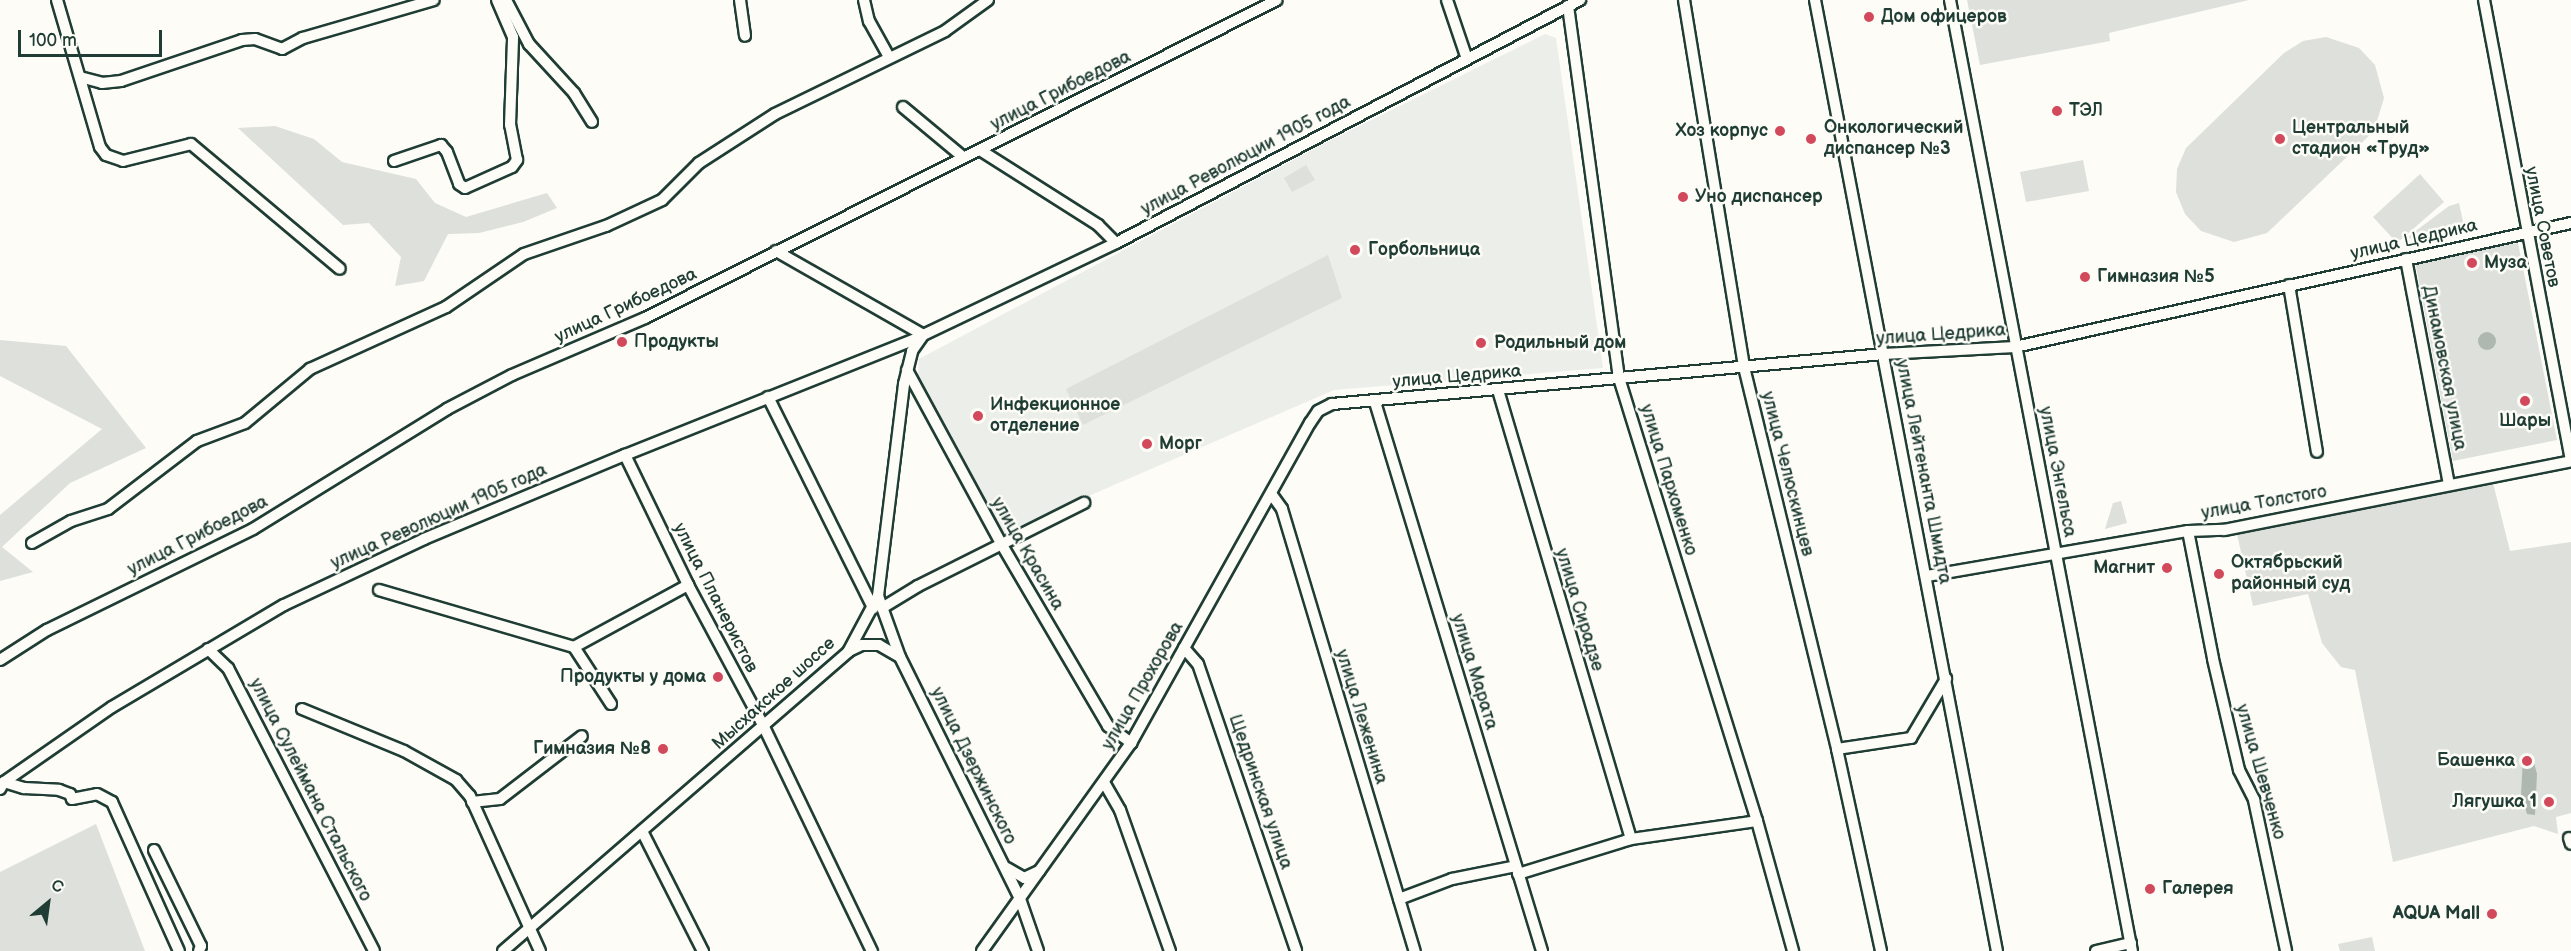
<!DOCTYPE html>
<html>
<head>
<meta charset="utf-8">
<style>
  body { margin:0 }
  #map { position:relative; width:2571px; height:951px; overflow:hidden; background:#fdfcf7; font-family:"Balsamiq Sans",sans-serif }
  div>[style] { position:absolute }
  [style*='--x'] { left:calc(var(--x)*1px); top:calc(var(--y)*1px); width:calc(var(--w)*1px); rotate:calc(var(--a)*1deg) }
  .built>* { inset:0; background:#eceee9 }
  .green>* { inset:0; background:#dde0db }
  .water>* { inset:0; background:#aeb8b1 }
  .round { border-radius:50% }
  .roads { filter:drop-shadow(2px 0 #1f3d34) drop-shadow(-2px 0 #1f3d34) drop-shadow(0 2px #1f3d34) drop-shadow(0 -2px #1f3d34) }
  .minor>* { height:10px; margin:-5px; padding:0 5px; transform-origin:5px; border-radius:5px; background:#fdfcf7 }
  .dots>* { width:16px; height:16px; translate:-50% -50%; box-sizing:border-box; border:3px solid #fdfcf7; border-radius:50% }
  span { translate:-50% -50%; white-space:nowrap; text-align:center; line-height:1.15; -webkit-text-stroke:5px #fdfcf7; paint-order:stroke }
  .poi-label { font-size:18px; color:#1f3d34; font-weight:700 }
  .left { translate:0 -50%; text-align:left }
  .right { translate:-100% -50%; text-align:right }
  .street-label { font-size:18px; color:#1f3d34 }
  .north { position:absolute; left:18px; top:873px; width:60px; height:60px; -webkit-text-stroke:4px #fdfcf7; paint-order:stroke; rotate:29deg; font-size:16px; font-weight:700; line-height:24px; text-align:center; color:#1f3d34 }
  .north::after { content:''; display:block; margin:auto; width:21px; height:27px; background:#1f3d34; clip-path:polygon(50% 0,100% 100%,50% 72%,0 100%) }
  .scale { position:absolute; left:18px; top:30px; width:144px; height:27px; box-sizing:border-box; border:3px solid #1f3d34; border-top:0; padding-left:8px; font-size:18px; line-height:21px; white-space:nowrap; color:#1f3d34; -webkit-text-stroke:4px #fdfcf7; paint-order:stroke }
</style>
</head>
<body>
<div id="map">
  <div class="built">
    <div style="clip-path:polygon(1545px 34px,1556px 38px,1603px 368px,1334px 390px,1003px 533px,918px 379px,919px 359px,1327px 142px)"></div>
  </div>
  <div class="green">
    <div style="clip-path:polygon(1967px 0,2249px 0,2109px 33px,2110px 41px,1980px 65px)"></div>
    <div style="clip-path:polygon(2326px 37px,2359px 48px,2375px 65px,2384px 98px,2374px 131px,2267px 233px,2234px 242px,2201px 231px,2185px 214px,2176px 192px,2177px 169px,2186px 148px,2284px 53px,2303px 41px)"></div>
    <div style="clip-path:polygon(275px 126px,314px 139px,342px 162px,416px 179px,435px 203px,466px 217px,547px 193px,557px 208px,523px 222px,479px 233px,448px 234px,424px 281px,395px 286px,401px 257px,369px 223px,343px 225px,238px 128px)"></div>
    <div style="clip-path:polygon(2083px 160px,2089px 191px,2026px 202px,2020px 172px)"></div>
    <div style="clip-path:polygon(1306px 165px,1315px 180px,1292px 192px,1284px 178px)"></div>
    <div style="clip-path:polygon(2420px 174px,2444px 202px,2397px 243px,2373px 217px)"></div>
    <div style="clip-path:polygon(2459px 203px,2464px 226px,2410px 239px,2409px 236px,2449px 206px)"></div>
    <div style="clip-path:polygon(2518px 243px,2557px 440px,2453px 461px,2415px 261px)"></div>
    <div style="clip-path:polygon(1328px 255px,1342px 298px,1083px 425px,1066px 389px)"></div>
    <div style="clip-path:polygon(0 340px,66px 346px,146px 448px,70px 483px,2px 547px,33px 572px,0 581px,0 515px,102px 429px,0 376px)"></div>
    <div style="clip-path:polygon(2492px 479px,2510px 551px,2571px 542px,2571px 813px,2556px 817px,2558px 834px,2534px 826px,2393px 862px,2355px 670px,2341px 667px,2322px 643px,2308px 594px,2253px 606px,2237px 534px)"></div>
    <div style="clip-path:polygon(2121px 501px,2127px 523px,2105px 529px,2113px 503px)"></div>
    <div style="clip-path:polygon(96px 824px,145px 951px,0 951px,0 872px)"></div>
    <div style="clip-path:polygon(2372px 937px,2375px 951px,2340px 951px,2338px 944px)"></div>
  </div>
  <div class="water">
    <div class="round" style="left:2478px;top:332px;width:18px;height:18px"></div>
    <div style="clip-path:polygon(2532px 755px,2537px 774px,2535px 815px,2527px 814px,2521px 794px,2523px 758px)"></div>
  </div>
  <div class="roads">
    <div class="minor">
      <div style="--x:57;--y:0;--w:153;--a:73.7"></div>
      <div style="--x:100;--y:147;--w:10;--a:53"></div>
      <div style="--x:106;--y:155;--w:18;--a:19"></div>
      <div style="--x:123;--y:161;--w:70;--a:-14"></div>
      <div style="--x:191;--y:144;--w:194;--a:40"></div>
      <div style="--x:506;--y:0;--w:50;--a:62.4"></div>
      <div style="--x:529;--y:44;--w:67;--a:47.4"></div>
      <div style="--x:574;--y:93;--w:34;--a:58"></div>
      <div style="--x:740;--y:0;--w:36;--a:82"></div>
      <div style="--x:864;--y:0;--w:22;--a:77"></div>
      <div style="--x:869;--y:21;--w:41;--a:60.9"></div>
      <div style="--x:1447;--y:0;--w:62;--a:71.3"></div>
      <div style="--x:1684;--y:0;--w:372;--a:80.7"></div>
      <div style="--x:1744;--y:367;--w:393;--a:76.3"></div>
      <div style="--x:1837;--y:749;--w:207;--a:77.7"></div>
      <div style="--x:1815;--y:0;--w:968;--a:79.17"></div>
      <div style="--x:1950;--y:0;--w:968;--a:79.17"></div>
      <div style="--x:2484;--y:0;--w:468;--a:79.3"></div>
      <div style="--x:1568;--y:6;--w:375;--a:82.2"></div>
      <div style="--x:1619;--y:378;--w:464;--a:72.7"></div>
      <div style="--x:1757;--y:821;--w:135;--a:74.5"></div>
      <div style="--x:80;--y:77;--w:23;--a:15"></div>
      <div style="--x:102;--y:83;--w:19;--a:-6"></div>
      <div style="--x:121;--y:81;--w:128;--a:-18.7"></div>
      <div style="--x:242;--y:40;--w:13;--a:-4"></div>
      <div style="--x:255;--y:39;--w:29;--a:20"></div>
      <div style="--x:282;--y:49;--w:24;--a:-28"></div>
      <div style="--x:303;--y:38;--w:136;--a:-16.2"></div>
      <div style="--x:903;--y:107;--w:78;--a:39.8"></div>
      <div style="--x:980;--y:150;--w:140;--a:32.4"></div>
      <div style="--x:1098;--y:225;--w:25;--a:45"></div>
      <div style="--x:394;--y:161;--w:50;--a:-18.8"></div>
      <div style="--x:441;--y:145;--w:9;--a:49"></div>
      <div style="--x:447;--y:152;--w:34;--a:69"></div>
      <div style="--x:459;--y:184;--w:7;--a:34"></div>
      <div style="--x:465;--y:188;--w:51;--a:-24.1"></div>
      <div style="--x:512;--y:167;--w:9;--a:-54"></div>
      <div style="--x:517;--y:160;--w:36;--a:-101"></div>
      <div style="--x:510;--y:125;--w:88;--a:-88"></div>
      <div style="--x:513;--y:37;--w:40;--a:-113.4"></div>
      <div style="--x:776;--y:251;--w:169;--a:29.7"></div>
      <div style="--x:2406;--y:259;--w:229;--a:79.2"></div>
      <div style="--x:2289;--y:285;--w:169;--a:80.5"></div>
      <div style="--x:907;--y:370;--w:199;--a:61.5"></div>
      <div style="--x:1002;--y:545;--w:210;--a:59.6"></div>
      <div style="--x:1108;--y:726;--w:29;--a:36"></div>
      <div style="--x:1498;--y:390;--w:468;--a:73.5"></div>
      <div style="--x:768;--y:397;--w:236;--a:63.5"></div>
      <div style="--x:1375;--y:402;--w:574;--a:73.08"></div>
      <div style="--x:625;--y:455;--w:144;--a:64.1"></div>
      <div style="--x:688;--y:585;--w:161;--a:61.8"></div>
      <div style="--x:764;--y:727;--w:249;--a:64.3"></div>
      <div style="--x:1272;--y:495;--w:17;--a:54"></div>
      <div style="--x:1282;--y:509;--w:462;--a:73.3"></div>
      <div style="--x:2188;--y:531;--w:130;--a:78.9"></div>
      <div style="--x:2213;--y:659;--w:114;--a:76.8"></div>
      <div style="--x:2239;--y:770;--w:34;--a:63"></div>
      <div style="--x:2254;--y:800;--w:154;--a:78"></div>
      <div style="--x:32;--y:543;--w:45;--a:-29.4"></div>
      <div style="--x:71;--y:521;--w:39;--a:-18"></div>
      <div style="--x:108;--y:509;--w:112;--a:-37.4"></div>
      <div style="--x:197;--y:441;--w:51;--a:-20.6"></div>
      <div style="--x:245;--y:423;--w:85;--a:-39.7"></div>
      <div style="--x:310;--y:369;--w:149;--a:-24.5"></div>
      <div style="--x:446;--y:307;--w:94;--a:-34.2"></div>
      <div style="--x:524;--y:254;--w:87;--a:-18.9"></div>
      <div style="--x:606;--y:226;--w:62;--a:-24.9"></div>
      <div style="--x:662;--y:200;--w:52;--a:-45"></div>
      <div style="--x:699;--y:163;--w:90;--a:-32.8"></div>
      <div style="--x:775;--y:114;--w:189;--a:-26"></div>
      <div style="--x:945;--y:31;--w:53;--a:-35.8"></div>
      <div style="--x:1927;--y:576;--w:265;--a:-9.8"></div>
      <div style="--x:2188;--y:531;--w:36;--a:-2"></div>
      <div style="--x:2224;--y:530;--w:354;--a:-11.2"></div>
      <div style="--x:379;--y:590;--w:203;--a:16.3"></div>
      <div style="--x:574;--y:647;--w:68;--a:57"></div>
      <div style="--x:878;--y:596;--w:65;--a:70.2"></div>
      <div style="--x:900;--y:657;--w:270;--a:63.6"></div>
      <div style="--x:1020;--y:899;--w:55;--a:70.9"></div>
      <div style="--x:882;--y:608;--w:42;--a:-31.4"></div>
      <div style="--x:918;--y:586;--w:186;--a:-26.6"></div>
      <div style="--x:574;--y:647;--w:130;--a:-28.5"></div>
      <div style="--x:1184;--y:648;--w:21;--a:49"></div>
      <div style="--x:1198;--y:664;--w:303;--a:71.1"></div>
      <div style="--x:208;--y:649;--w:28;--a:44"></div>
      <div style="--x:228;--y:668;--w:318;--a:62.7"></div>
      <div style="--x:849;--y:651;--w:14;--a:-25"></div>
      <div style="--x:862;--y:645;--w:17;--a:0"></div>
      <div style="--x:879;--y:645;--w:24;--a:30"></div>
      <div style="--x:0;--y:660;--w:56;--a:-32.6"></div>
      <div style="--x:47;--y:630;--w:229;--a:-26.1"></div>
      <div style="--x:253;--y:529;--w:228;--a:-31.7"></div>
      <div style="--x:447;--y:409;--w:73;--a:-27.6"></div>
      <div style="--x:512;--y:375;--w:145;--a:-23.2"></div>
      <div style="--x:645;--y:318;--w:707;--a:-26.71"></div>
      <div style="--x:302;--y:709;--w:110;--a:22.4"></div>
      <div style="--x:404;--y:751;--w:60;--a:29.1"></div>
      <div style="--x:456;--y:780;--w:21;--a:49"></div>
      <div style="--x:470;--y:796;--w:170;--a:65.7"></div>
      <div style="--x:1837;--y:749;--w:75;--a:-8.5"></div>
      <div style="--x:1911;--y:738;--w:69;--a:-59.3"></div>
      <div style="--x:4;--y:782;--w:21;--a:17"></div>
      <div style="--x:24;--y:788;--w:35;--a:3"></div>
      <div style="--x:59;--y:790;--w:12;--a:20"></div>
      <div style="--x:70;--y:794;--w:5;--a:68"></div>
      <div style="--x:72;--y:799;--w:25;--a:-11"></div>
      <div style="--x:97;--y:794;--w:17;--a:28"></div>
      <div style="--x:112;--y:802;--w:163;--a:65.8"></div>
      <div style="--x:1105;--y:784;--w:30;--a:60"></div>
      <div style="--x:1120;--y:810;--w:150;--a:70.5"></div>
      <div style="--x:0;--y:789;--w:8;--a:-60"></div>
      <div style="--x:4;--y:782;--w:131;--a:-34.8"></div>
      <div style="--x:112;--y:707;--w:200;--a:-30.7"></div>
      <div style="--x:284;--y:605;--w:155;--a:-25.2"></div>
      <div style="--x:424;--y:539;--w:218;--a:-22.7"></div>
      <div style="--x:625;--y:455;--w:318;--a:-21.8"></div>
      <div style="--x:472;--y:802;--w:28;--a:-6"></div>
      <div style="--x:500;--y:799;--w:103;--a:-37.5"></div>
      <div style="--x:642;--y:831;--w:135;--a:63.1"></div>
      <div style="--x:2569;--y:838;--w:6;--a:72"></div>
      <div style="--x:154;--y:850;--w:107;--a:63.9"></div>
      <div style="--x:201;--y:946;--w:5;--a:112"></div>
      <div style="--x:1007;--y:868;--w:20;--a:30"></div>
      <div style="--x:1024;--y:878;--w:17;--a:-25"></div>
      <div style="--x:1518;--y:874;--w:118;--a:-17.2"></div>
      <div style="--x:1631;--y:839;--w:127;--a:-8.1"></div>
      <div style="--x:1399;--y:899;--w:57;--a:-20.7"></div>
      <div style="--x:1452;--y:879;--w:65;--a:-11.5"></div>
      <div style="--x:503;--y:951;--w:457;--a:-40.9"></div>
      <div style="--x:848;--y:652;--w:64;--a:-61.8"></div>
      <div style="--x:878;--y:596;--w:214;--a:-83"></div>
      <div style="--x:904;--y:384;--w:34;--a:-76"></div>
      <div style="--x:912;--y:351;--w:19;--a:-55"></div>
      <div style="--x:923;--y:335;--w:214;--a:-25.5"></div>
      <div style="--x:1116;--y:243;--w:524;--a:-27.64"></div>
      <div style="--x:982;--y:951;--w:256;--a:-54.4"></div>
      <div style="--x:1131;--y:743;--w:367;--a:-60.8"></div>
      <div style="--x:1310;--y:423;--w:14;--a:-56"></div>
      <div style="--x:1318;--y:411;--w:16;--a:-27"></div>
      <div style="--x:1332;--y:404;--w:554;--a:-5.18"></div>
      <div style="--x:1884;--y:354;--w:131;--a:-3.1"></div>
      <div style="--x:2015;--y:347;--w:570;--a:-12.57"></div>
      <div style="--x:2096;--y:951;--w:36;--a:-13"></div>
    </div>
  </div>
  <div class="dots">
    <div style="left:1869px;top:17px;background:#d1495b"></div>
    <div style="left:2057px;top:111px;background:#d1495b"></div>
    <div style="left:1780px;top:131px;background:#d1495b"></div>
    <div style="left:1811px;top:139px;background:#d1495b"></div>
    <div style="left:2280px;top:139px;background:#d1495b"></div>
    <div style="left:1683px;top:197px;background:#d1495b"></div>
    <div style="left:1355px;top:250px;background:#d1495b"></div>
    <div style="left:2472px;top:263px;background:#d1495b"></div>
    <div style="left:2085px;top:277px;background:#d1495b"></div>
    <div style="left:622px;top:342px;background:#d1495b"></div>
    <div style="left:1481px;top:343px;background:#d1495b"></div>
    <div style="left:2525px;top:401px;background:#d1495b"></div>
    <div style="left:978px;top:416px;background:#d1495b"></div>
    <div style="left:1147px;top:444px;background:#d1495b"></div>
    <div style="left:2167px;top:568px;background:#d1495b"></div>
    <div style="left:2219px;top:574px;background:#d1495b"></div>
    <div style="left:718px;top:677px;background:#d1495b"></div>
    <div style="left:663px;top:749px;background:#d1495b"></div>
    <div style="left:2527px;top:761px;background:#d1495b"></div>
    <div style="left:2549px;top:802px;background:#d1495b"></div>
    <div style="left:2150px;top:889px;background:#d1495b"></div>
    <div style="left:2492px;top:914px;background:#d1495b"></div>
  </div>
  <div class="poi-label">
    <span class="left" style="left:1881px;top:17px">Дом офицеров</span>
    <span class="left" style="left:2069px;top:111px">ТЭЛ</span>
    <span class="left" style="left:1824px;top:139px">Онкологический<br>диспансер №3</span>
    <span class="left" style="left:2292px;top:139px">Центральный<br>стадион «Труд»</span>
    <span class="right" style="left:1768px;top:131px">Хоз корпус</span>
    <span class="left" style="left:1695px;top:197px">Уно диспансер</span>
    <span class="left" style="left:1368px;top:250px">Горбольница</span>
    <span class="left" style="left:2484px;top:263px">Муза</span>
    <span class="left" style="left:2097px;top:277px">Гимназия №5</span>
    <span class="left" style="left:634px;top:342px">Продукты</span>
    <span class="left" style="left:1494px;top:343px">Родильный дом</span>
    <span class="left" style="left:990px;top:416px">Инфекционное<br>отделение</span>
    <span style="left:2525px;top:421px">Шары</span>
    <span class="left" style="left:1159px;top:444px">Морг</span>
    <span class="left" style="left:2231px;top:574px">Октябрьский<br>районный суд</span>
    <span class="right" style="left:2155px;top:568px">Магнит</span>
    <span class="right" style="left:706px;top:677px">Продукты у дома</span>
    <span class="right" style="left:651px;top:749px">Гимназия №8</span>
    <span class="right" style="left:2515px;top:761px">Башенка</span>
    <span class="right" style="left:2537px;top:802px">Лягушка 1</span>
    <span class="left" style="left:2162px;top:889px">Галерея</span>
    <span class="right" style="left:2480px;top:914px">AQUA Mall</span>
  </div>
  <div class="street-label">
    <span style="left:1061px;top:91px;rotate:-27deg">улица Грибоедова</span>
    <span style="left:1246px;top:156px;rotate:-28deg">улица Революции 1905 года</span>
    <span style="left:2542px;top:227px;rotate:79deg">улица Советов</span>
    <span style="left:2414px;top:240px;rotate:-13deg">улица Цедрика</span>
    <span style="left:626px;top:306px;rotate:-25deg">улица Грибоедова</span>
    <span style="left:1941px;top:335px;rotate:-4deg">улица Цедрика</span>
    <span style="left:2444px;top:368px;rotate:79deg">Динамовская улица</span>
    <span style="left:1457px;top:377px;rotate:-5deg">улица Цедрика</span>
    <span style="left:1923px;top:472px;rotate:79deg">улица Лейтенанта Шмидта</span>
    <span style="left:2057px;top:472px;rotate:79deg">улица Энгельса</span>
    <span style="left:1787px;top:474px;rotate:76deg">улица Челюскинцев</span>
    <span style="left:1668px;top:480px;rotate:73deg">улица Пархоменко</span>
    <span style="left:2264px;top:503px;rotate:-10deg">улица Толстого</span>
    <span style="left:439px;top:517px;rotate:-24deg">улица Революции 1905 года</span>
    <span style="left:198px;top:536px;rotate:-27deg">улица Грибоедова</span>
    <span style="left:1027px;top:554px;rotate:60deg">улица Красина</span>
    <span style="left:715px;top:598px;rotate:63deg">улица Планеристов</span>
    <span style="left:1579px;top:610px;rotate:73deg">улица Сирадзе</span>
    <span style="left:1474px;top:672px;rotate:73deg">улица Марата</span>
    <span style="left:1143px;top:686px;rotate:-60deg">улица Прохорова</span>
    <span style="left:774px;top:694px;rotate:-42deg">Мысхакское шоссе</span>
    <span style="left:1361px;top:717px;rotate:73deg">улица Леженина</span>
    <span style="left:973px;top:766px;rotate:64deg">улица Дзержинского</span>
    <span style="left:2260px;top:772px;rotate:74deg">улица Шевченко</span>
    <span style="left:310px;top:790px;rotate:63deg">улица Сулеймана Стальского</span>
    <span style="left:1260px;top:792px;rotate:71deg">Щедринская улица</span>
  </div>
  <div class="north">С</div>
  <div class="scale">100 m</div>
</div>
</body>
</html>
